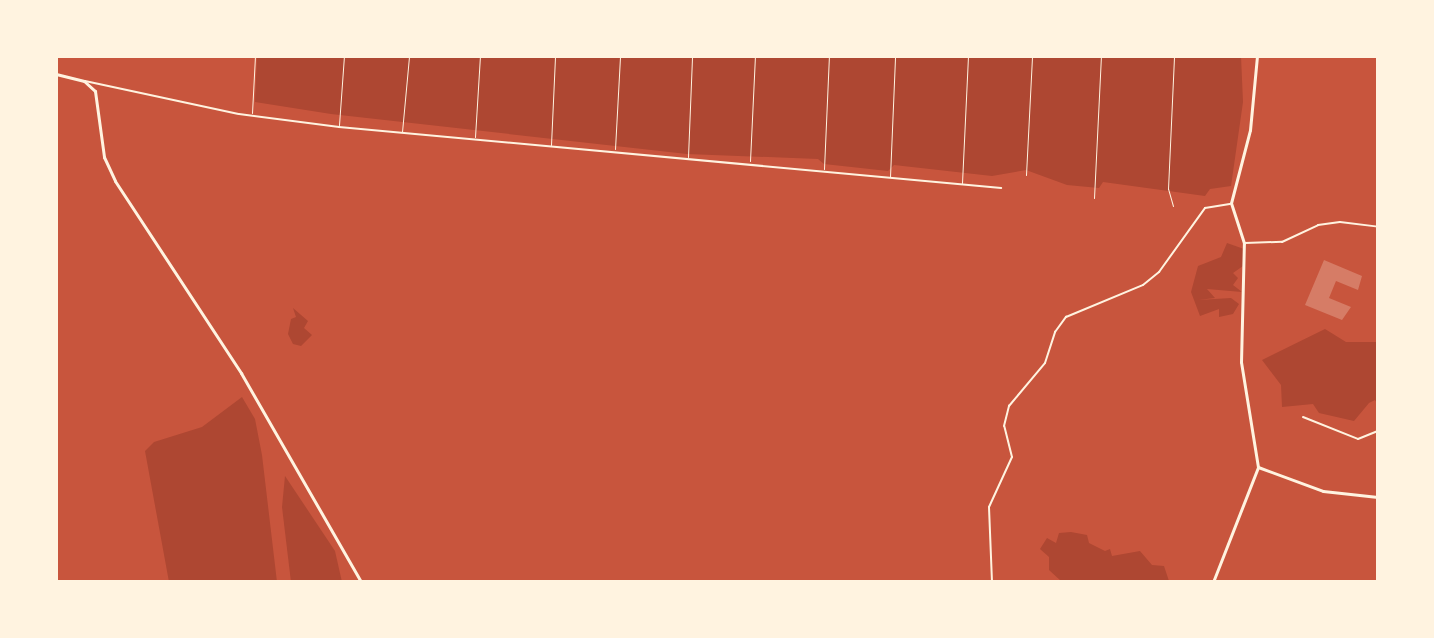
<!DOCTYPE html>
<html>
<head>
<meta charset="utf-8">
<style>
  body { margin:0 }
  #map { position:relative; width:1434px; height:638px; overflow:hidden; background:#c8553d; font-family:"Source Sans 3",sans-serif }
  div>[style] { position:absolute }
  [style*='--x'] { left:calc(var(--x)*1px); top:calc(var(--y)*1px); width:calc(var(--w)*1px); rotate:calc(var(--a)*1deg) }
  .green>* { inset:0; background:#ae4732 }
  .building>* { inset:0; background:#d67c66 }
  .service>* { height:1px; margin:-0.5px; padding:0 0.5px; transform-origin:0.5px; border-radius:0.5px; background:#fff3e0 }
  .minor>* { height:2px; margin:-1px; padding:0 1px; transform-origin:1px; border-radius:1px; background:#fff3e0 }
  .tertiary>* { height:3px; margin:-1.5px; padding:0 1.5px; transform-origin:1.5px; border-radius:1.5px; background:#fff3e0 }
  .secondary>* { height:3px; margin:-1.5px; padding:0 1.5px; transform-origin:1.5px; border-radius:1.5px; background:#fff3e0 }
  span { translate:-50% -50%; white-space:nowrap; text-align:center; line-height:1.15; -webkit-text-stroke:6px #fff3e0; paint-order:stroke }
  .frame { position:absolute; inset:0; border:58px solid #fff3e0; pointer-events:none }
</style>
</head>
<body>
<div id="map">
  <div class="green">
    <div style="clip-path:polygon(257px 56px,1241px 56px,1243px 102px,1231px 186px,1210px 189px,1205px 196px,1103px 182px,1099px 188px,1067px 185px,1026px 170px,992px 176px,894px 165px,888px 171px,824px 164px,818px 159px,687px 154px,331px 114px,255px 102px)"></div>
    <div style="clip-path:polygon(1227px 243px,1244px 249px,1243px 266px,1233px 273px,1238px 278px,1233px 285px,1242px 292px,1207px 289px,1215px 298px,1198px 300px,1231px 298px,1239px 304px,1233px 314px,1219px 317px,1219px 309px,1200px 316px,1191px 292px,1198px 266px,1221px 257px)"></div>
    <div style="clip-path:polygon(293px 308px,308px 321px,304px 328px,312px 335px,301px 346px,293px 344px,288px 334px,291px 319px,296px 317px)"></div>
    <div style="clip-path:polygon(1325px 329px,1346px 342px,1378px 342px,1378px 405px,1375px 400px,1369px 403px,1354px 421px,1319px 413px,1313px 404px,1282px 407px,1281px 385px,1262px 360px)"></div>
    <div style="clip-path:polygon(242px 397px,255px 419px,262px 455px,277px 582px,169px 582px,145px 451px,154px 442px,202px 427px)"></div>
    <div style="clip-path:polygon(285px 476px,335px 551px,342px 582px,291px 582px,282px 507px)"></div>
    <div style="clip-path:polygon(1071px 532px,1087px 535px,1089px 543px,1105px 551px,1110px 549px,1112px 556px,1140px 551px,1152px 565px,1164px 566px,1169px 581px,1177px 582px,1061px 581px,1049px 570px,1049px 557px,1040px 549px,1047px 538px,1056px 543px,1059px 533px)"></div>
  </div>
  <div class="building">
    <div style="clip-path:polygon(1324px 260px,1362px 276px,1358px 290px,1336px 281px,1329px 298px,1351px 307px,1342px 320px,1305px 305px)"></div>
  </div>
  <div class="service">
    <div style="--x:252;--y:113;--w:57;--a:-87"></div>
    <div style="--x:339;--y:125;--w:69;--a:-85.9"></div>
    <div style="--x:402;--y:132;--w:76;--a:-84.7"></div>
    <div style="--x:475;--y:137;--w:81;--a:-86.5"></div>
    <div style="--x:551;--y:145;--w:89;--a:-87.4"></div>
    <div style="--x:615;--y:149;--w:93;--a:-86.9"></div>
    <div style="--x:688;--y:157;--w:101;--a:-87.7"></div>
    <div style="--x:750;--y:161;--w:105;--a:-87.3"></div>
    <div style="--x:824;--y:169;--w:113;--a:-87.5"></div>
    <div style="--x:1026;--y:175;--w:119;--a:-87.1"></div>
    <div style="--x:890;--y:177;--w:121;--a:-87.6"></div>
    <div style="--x:962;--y:183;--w:127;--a:-87.3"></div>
    <div style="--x:1094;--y:198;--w:142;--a:-87.2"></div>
    <div style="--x:1173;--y:206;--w:18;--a:-106"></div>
    <div style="--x:1168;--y:189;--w:133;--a:-87.4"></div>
  </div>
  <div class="minor">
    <div style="--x:85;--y:81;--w:157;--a:12.1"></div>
    <div style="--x:239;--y:114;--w:101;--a:7.4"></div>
    <div style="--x:339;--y:127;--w:665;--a:5.26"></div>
    <div style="--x:1245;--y:243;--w:37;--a:-2"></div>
    <div style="--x:1282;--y:242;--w:40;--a:-25"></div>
    <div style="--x:1318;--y:225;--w:22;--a:-8"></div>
    <div style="--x:1340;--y:222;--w:38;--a:7"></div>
    <div style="--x:1303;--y:417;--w:59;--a:21.8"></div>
    <div style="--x:1358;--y:439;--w:22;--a:-22"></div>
    <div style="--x:992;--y:582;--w:75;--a:-92.3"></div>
    <div style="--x:989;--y:507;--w:55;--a:-65.3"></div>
    <div style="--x:1012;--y:457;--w:32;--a:-104"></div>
    <div style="--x:1004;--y:426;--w:21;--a:-76"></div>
    <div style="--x:1009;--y:406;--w:56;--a:-50.1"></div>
    <div style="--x:1045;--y:363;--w:33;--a:-72"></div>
    <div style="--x:1055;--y:332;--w:19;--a:-54"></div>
    <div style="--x:1066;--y:317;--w:83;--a:-22.6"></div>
    <div style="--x:1143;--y:285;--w:21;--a:-39"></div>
    <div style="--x:1159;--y:272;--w:79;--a:-54.3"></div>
    <div style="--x:1205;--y:208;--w:25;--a:-9"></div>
  </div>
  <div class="tertiary">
    <div style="--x:1258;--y:467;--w:69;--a:20.3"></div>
    <div style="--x:1323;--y:491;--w:55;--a:6.2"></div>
    <div style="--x:1213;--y:582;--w:123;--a:-68.6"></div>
    <div style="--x:1258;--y:467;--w:106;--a:-99.2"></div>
    <div style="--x:1241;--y:362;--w:119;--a:-88.6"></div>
    <div style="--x:1244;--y:243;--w:42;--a:-108"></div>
    <div style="--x:1231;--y:203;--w:75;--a:-75.4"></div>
    <div style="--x:1250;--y:130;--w:74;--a:-84.6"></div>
  </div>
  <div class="secondary">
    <div style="--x:56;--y:74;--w:29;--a:14"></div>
    <div style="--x:84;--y:81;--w:15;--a:42"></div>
    <div style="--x:95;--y:91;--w:67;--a:82.2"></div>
    <div style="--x:104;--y:157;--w:26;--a:65"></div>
    <div style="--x:115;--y:181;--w:230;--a:56.7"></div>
    <div style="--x:241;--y:373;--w:241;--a:60.1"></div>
  </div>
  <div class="frame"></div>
</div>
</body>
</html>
